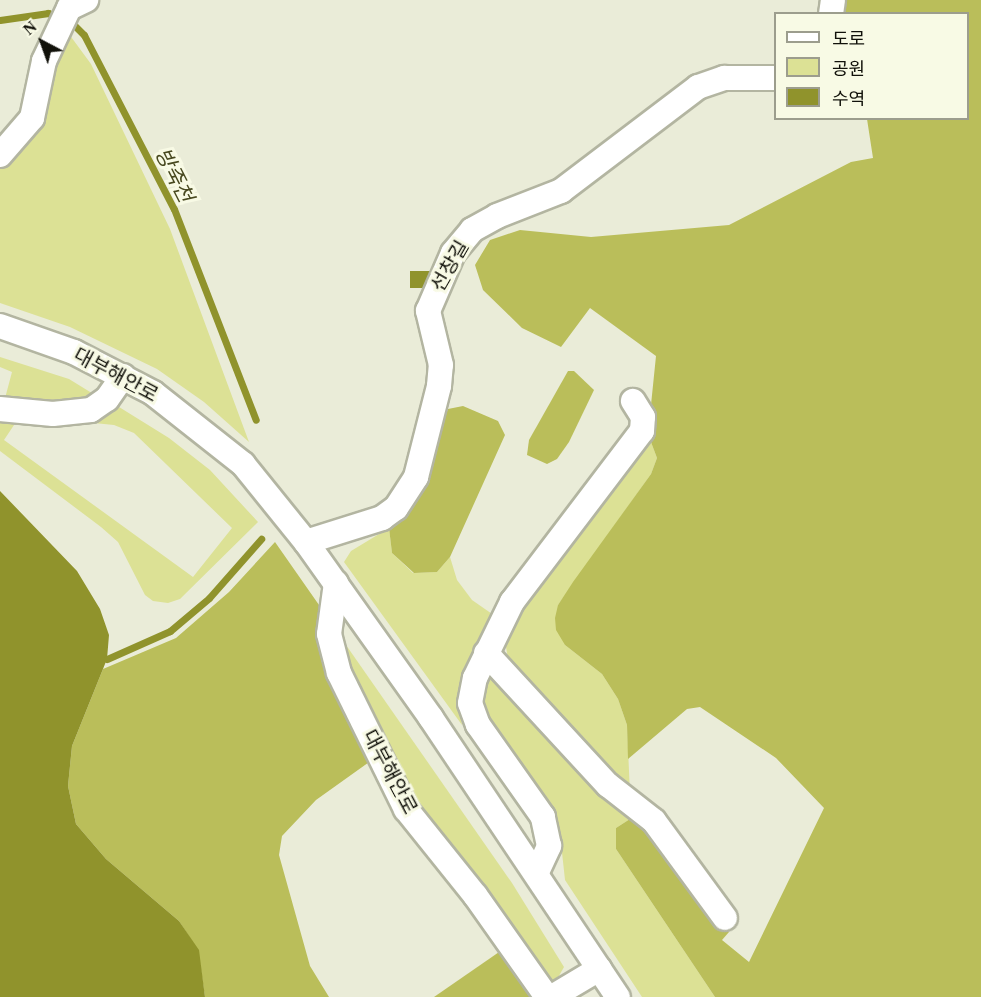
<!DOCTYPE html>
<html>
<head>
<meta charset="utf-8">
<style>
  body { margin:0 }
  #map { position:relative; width:981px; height:997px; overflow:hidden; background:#eaecd8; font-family:"Times New Roman","Noto Sans KR",serif }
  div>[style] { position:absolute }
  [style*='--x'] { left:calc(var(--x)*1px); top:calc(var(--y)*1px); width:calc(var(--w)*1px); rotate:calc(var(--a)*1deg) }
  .green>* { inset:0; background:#dce195 }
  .forest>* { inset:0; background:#babe5a }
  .water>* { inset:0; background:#90932c }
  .stream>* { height:7px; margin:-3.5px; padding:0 3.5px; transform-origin:3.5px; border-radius:3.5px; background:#90932c }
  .roads { filter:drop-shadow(2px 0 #b3b5a1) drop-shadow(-2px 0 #b3b5a1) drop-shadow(0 2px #b3b5a1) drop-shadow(0 -2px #b3b5a1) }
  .minor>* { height:24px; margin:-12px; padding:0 12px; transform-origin:12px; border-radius:12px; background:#fff }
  span { translate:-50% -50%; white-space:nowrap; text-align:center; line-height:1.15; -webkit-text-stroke:6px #f8fae5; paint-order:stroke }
  .street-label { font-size:20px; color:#11110a }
  .water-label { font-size:21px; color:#484920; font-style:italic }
  .legend { position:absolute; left:774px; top:12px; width:195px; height:108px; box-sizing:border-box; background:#f8fae5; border:2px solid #9c9d8d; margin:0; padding:8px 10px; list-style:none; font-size:18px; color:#11110a }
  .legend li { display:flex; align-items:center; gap:12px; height:30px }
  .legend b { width:30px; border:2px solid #9c9d8d }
  .north { position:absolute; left:12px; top:12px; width:60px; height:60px; -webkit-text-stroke:4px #f8fae5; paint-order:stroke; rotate:319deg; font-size:16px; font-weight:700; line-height:24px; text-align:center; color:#11110a }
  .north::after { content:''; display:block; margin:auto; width:21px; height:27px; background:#11110a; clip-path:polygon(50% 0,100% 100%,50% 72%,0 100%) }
</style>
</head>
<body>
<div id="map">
  <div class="green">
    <div style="clip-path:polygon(66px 30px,91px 64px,170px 229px,249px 442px,204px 402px,157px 369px,70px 327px,0 303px,0 160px)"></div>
    <div style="clip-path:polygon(0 357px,69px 379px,95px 395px,85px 405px,4px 402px,12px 372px,0 367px)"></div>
    <div style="clip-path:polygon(111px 402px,169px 438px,210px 470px,258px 522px,180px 599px,168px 603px,153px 601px,145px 595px,118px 542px,101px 527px,0 451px,0 414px,20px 416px,4px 440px,193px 577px,232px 528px,134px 433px,114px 425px,74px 421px)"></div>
    <div style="clip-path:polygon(648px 434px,657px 458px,651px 474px,558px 605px,565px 645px,602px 674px,618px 699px,627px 725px,630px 794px,521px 676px,508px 659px,505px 641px,511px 622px)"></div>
    <div style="clip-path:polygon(389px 528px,392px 553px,413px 573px,437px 572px,450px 557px,457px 580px,472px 600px,495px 616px,459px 705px,462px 725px,344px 562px,351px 551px)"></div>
    <div style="clip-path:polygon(346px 645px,512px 883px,564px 967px,556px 981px,550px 982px,403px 784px,351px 684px,342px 646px)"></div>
    <div style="clip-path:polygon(488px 680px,495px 680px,649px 827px,630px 819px,616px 828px,616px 849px,715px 997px,642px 997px,565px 880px,560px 834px,550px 809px,493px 732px,480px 706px,482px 687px)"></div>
  </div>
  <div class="forest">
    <div style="clip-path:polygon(842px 0,981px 0,981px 997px,715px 997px,616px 849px,616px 828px,630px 819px,649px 827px,729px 932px,722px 940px,749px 962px,824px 808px,776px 758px,700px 707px,687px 709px,628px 759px,627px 725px,618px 699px,602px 674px,565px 645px,556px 630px,555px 618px,558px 605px,573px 582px,651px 474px,657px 458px,648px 434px,656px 356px,590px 308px,561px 347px,522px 328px,483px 290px,475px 265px,490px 240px,520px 230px,591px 237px,729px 225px,851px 162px,873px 158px,867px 119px,968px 118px,968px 14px,838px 13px)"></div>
    <div style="clip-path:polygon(568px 371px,574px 371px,594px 390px,569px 442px,557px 459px,547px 464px,527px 455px,529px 440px)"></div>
    <div style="clip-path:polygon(463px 406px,498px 421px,505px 435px,450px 557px,437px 572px,414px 573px,392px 553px,389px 528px,408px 511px,448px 409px)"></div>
    <div style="clip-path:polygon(275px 542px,319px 605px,322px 640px,372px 760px,316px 800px,282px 836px,279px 855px,310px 966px,329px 997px,205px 997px,198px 950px,179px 921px,106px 859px,76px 824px,68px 786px,72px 746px,103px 669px,176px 638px,229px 592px)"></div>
    <div style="clip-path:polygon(502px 950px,534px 997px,434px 997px)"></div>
  </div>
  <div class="water">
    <div style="clip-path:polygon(410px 271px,430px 271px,429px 288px,410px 288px)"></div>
    <div style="clip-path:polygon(0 491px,77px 571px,100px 609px,109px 635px,107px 659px,72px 746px,68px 786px,76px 824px,106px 859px,179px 921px,199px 950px,205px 997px,0 997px)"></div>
  </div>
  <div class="stream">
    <div style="--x:0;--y:20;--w:49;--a:-8.3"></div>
    <div style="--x:48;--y:13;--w:26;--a:23"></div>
    <div style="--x:72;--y:23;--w:17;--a:45"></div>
    <div style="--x:84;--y:35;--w:196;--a:62.7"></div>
    <div style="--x:174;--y:209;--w:226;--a:68.8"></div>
    <div style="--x:107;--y:659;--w:69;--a:-24"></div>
    <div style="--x:170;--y:631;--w:51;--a:-40.2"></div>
    <div style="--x:209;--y:598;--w:79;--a:-48.6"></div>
  </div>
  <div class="roads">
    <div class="minor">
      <div style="--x:831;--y:14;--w:14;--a:-82"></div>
      <div style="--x:0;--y:155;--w:49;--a:-49.1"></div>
      <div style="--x:32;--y:118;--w:58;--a:-78.1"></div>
      <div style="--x:44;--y:61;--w:59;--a:-64.7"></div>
      <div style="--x:69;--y:8;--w:19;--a:-25"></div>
      <div style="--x:0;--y:326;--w:78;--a:19.4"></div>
      <div style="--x:74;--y:352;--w:89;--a:27.4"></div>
      <div style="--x:153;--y:393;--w:115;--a:38.3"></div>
      <div style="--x:243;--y:464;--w:100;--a:51.1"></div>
      <div style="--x:306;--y:542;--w:216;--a:54.6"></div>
      <div style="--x:431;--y:718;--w:336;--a:56.2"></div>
      <div style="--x:0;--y:409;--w:53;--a:5.4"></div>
      <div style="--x:53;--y:414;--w:38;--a:-6"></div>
      <div style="--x:91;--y:410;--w:19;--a:-35"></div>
      <div style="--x:107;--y:399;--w:28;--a:-55"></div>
      <div style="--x:306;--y:542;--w:80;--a:-17.5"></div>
      <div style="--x:382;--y:518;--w:17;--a:-36"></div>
      <div style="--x:396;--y:508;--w:37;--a:-57"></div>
      <div style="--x:416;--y:477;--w:94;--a:-75.8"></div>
      <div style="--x:439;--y:386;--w:21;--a:-85"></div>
      <div style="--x:441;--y:365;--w:56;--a:-103.5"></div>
      <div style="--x:428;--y:311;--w:63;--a:-66.7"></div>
      <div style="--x:453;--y:253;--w:30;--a:-50"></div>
      <div style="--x:472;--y:230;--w:29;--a:-29"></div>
      <div style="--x:497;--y:216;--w:69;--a:-21.3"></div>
      <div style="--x:561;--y:191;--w:172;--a:-37.2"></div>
      <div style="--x:698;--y:87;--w:28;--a:-19"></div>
      <div style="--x:724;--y:78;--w:52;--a:0"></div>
      <div style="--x:336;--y:583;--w:51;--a:97.8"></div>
      <div style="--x:329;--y:634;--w:40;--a:75.6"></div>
      <div style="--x:339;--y:673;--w:152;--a:63.8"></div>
      <div style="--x:406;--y:809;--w:110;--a:51.3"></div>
      <div style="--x:475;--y:895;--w:125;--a:54.8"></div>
      <div style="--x:486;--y:653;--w:180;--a:47.3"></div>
      <div style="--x:608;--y:785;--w:58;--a:38"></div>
      <div style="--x:654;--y:821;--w:120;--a:53.8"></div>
      <div style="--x:537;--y:872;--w:29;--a:-65"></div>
      <div style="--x:549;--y:846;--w:30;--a:-102"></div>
      <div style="--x:543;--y:817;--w:113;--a:-125.2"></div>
      <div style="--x:478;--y:725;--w:23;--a:-110"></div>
      <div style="--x:470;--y:703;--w:25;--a:-79"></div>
      <div style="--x:475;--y:678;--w:85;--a:-64"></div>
      <div style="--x:512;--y:602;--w:215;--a:-52.8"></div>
      <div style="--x:642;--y:431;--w:14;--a:-86"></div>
      <div style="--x:643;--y:417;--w:19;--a:-122"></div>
      <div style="--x:552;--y:997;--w:55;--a:-30.8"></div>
    </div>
  </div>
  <div class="street-label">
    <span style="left:450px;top:266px;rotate:-60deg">선창길</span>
    <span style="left:116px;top:375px;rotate:28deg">대부해안로</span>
    <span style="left:390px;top:772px;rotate:62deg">대부해안로</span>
  </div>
  <div class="water-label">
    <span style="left:174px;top:175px;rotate:63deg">방죽천</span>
  </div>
  <ul class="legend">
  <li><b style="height:8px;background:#fff"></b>도로</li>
  <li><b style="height:16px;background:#dce195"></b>공원</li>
  <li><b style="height:16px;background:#90932c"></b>수역</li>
  </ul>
  <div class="north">N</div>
</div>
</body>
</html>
